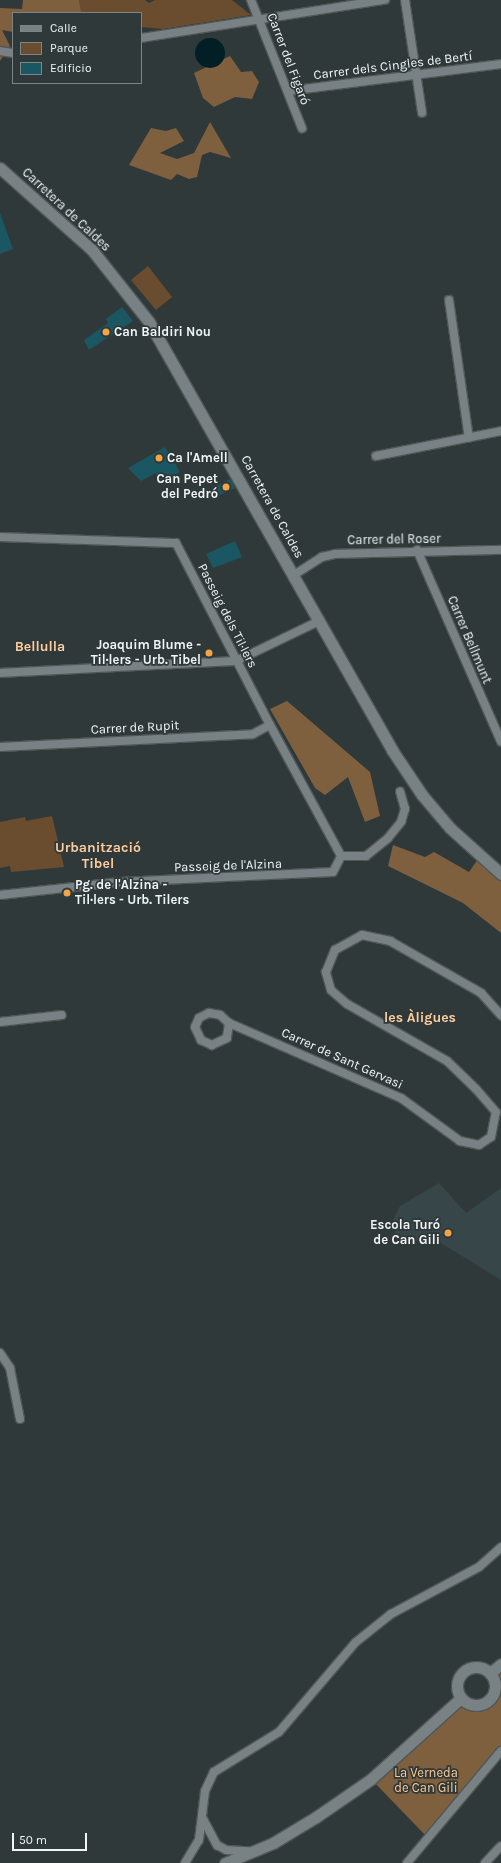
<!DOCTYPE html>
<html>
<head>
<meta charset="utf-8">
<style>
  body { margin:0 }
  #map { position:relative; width:501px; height:1863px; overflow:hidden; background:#30393a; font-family:Karla,sans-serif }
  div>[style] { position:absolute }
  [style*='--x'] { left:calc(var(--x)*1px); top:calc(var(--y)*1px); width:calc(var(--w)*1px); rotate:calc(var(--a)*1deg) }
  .built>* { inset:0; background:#364649 }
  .green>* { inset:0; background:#694d2e }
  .forest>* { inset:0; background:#7e5f3e }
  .water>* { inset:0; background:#011f25 }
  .round { border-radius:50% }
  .building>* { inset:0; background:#1b5762 }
  .roads { filter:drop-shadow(1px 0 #505758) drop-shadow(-1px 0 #505758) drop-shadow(0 1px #505758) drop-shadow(0 -1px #505758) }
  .street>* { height:8px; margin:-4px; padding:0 4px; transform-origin:4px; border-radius:4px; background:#788183 }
  .secondary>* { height:11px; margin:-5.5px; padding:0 5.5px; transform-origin:5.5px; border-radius:5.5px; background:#788183 }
  .secondary>.ring { margin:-5.5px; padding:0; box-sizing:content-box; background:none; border:11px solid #788183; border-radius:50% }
  .dots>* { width:11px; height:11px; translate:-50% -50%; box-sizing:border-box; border:2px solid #30393a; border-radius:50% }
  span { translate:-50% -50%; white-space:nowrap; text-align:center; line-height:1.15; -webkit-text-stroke:3.5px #30393a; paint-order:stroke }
  .street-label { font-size:13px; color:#f0f5f6 }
  .poi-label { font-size:13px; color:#f0f5f6; font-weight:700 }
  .left { translate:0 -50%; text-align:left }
  .right { translate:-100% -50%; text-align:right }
  .park-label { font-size:13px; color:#feca93 }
  .neighbourhood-label { font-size:14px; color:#fcce9f; font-weight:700 }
  .legend { position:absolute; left:12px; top:12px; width:130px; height:72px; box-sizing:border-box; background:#30393a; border:1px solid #7d8485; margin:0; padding:5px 7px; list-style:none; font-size:12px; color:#f0f5f6 }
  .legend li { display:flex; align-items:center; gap:8px; height:20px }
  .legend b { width:20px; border:1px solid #7d8485 }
  .scale { position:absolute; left:12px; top:1833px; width:75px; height:18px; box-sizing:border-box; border:2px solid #f0f5f6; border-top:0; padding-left:5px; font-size:12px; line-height:14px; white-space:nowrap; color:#f0f5f6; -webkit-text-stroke:3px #30393a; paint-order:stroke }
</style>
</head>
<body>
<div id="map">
  <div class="built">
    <div style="clip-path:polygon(439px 1183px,466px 1213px,501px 1188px,501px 1280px,436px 1240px,402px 1241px,395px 1235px,393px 1220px,400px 1206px)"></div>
  </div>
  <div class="green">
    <div style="clip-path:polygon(79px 0,145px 0,149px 3px,155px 0,232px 0,251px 15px,163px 29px,141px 27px,141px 13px,80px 13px)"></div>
    <div style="clip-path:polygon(148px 266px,172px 297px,156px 310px,131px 280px)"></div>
    <div style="clip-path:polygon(52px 816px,64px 867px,11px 872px,10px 866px,0 868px,0 822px,25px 817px,26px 821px)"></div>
  </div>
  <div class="forest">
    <div style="clip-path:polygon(23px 0,79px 0,81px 13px,13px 13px,13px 32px,2px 30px,10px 46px,0 61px,0 8px,22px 9px)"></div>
    <div style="clip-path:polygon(230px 56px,241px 72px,252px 71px,259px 82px,252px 99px,235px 97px,214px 107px,203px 98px,194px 73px)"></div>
    <div style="clip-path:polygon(210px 122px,231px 158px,210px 152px,202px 155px,197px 177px,189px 179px,177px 174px,171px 180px,129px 165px,151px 128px,166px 131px,176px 128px,184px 141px,160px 153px,177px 159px,194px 153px)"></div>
    <div style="clip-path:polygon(287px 701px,370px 772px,380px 816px,365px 822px,348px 777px,325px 795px,315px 788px,270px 709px)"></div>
    <div style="clip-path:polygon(393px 845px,425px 857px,434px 852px,469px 872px,478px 859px,501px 880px,501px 933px,463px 903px,388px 866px)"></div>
    <div style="clip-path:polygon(501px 1664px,501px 1751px,428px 1838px,371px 1779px,461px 1698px,468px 1704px,477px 1705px,492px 1697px,495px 1689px,492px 1675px)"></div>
  </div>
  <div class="water">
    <div class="round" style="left:195px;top:38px;width:30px;height:30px"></div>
  </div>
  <div class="building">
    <div style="clip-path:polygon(0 213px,13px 249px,0 254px)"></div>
    <div style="clip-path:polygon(122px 307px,133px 321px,89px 350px,84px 340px,108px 323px,106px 319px)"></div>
    <div style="clip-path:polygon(165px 447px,180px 472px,162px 482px,156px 473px,141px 481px,128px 468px)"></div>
    <div style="clip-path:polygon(230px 479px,235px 488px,218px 496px,214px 487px)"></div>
    <div style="clip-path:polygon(235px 541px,242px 557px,213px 568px,206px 554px)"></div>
  </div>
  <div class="roads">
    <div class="street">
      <div style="--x:251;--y:0;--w:138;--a:68.3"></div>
      <div style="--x:405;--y:0;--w:114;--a:81.4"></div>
      <div style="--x:141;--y:38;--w:247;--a:-8.9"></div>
      <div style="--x:0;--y:51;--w:13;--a:9"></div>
      <div style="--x:288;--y:91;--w:215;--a:-7.2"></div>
      <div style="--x:449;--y:300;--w:139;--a:81.8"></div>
      <div style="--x:376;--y:456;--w:127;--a:-11.3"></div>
      <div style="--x:0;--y:537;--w:176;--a:2"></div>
      <div style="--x:176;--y:543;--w:205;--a:62.7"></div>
      <div style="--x:270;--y:725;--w:149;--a:61.5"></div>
      <div style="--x:417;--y:550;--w:209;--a:66.3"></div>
      <div style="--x:294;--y:575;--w:33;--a:-33"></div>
      <div style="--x:322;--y:557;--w:13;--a:-13"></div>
      <div style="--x:335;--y:554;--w:166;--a:-1.4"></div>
      <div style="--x:0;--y:673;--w:236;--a:-2.9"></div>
      <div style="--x:236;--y:661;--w:92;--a:-25.7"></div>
      <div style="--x:0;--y:747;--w:253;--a:-2.9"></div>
      <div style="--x:253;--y:734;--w:19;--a:-28"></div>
      <div style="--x:341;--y:856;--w:25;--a:0"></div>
      <div style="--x:366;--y:856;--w:28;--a:-39"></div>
      <div style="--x:388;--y:838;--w:21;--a:-51"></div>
      <div style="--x:401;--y:822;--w:14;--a:-73"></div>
      <div style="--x:405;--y:809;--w:18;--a:-106"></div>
      <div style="--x:0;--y:895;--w:121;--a:-6.2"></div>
      <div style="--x:120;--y:882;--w:213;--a:-2.7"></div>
      <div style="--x:333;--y:872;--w:18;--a:-63"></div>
      <div style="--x:0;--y:1022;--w:62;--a:-6.4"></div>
      <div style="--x:229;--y:1023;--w:15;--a:98"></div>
      <div style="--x:227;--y:1038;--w:17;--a:155"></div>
      <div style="--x:212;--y:1045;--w:12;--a:-156"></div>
      <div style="--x:201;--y:1040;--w:14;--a:-115"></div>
      <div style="--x:195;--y:1027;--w:10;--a:-66"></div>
      <div style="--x:199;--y:1018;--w:11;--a:-27"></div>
      <div style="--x:209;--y:1013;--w:11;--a:10"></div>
      <div style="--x:220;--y:1015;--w:12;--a:42"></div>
      <div style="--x:229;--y:1023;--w:188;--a:23.6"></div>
      <div style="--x:401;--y:1098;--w:73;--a:36.1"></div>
      <div style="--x:460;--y:1141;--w:19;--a:12"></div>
      <div style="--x:479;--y:1145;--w:14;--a:-34"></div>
      <div style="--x:491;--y:1137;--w:25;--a:-79"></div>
      <div style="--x:496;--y:1112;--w:30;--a:-131"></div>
      <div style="--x:476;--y:1089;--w:40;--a:-136"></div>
      <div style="--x:447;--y:1061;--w:115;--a:-150.3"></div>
      <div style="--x:347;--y:1004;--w:21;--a:-139"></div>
      <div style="--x:331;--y:990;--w:19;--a:-106"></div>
      <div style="--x:326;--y:972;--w:24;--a:-68"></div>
      <div style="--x:335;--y:950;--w:31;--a:-29"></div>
      <div style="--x:362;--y:935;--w:29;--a:12"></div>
      <div style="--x:390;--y:941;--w:105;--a:29.7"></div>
      <div style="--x:481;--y:993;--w:30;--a:48"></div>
      <div style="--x:0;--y:1353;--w:18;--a:56"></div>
      <div style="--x:10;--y:1368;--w:52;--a:78.9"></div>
      <div style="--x:203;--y:1819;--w:30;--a:62"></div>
      <div style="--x:217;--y:1845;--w:10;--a:29"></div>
      <div style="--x:226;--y:1850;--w:22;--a:3"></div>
      <div style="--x:185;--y:1863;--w:27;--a:-59"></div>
      <div style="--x:199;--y:1840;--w:49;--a:-83"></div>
      <div style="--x:205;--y:1791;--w:21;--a:-65"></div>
      <div style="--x:214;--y:1772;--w:76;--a:-31.6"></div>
      <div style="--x:279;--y:1732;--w:118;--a:-49.5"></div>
      <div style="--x:356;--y:1642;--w:45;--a:-38.7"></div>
      <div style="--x:391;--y:1614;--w:100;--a:-28.1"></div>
      <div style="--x:479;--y:1567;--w:30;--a:-42"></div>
      <div style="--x:407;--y:1863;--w:146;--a:-50"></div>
      <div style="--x:485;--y:1863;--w:23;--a:-47"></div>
    </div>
    <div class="secondary">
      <div style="--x:0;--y:168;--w:123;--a:41.7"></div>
      <div style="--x:92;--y:250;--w:92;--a:51.6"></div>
      <div style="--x:149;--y:322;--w:492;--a:60.4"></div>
      <div style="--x:392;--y:750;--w:54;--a:56.3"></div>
      <div style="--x:422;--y:795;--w:43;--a:49.7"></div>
      <div style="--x:450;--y:828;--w:69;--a:42"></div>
      <div class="ring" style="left:457px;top:1667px;width:27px;height:27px"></div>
      <div style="--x:490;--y:1673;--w:14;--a:-39"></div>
      <div style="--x:225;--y:1863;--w:52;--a:-22.6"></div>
      <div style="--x:273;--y:1843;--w:50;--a:-31.2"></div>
      <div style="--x:316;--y:1817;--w:67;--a:-34.6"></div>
      <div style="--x:371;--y:1779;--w:121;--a:-42"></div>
    </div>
  </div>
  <div class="dots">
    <div style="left:106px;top:332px;background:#f4a444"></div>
    <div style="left:159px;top:458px;background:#f4a444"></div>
    <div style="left:226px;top:487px;background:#f4a444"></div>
    <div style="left:209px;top:653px;background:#f4a444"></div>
    <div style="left:67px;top:893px;background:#f4a444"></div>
    <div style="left:448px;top:1233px;background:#f4a444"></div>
  </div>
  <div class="street-label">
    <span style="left:288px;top:59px;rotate:69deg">Carrer del Figaró</span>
    <span style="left:393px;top:66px;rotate:-7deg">Carrer dels Cingles de Bertí</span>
    <span style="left:66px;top:210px;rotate:43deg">Carretera de Caldes</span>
    <span style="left:272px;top:507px;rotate:61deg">Carretera de Caldes</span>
    <span style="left:394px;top:540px;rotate:-1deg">Carrer del Roser</span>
    <span style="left:227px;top:616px;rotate:63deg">Passeig dels Til·lers</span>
    <span style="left:469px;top:640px;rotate:67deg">Carrer Bellmunt</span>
    <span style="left:135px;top:728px;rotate:-3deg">Carrer de Rupit</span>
    <span style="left:228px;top:866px;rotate:-2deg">Passeig de l'Alzina</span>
    <span style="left:342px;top:1059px;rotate:24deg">Carrer de Sant Gervasi</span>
  </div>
  <div class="poi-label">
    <span class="left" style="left:114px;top:332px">Can Baldiri Nou</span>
    <span class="left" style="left:167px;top:458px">Ca l'Amell</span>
    <span class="right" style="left:218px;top:487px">Can Pepet<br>del Pedró</span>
    <span class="right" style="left:201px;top:653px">Joaquim Blume -<br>Til·lers - Urb. Tibel</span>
    <span class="left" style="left:75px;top:893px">Pg. de l'Alzina -<br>Til·lers - Urb. Tilers</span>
    <span class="right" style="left:440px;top:1233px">Escola Turó<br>de Can Gili</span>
  </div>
  <div class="park-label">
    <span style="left:426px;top:1781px">La Verneda<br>de Can Gili</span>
  </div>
  <div class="neighbourhood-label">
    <span style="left:40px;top:647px">Bellulla</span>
    <span style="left:98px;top:856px">Urbanització<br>Tibel</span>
    <span style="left:420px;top:1018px">les Àligues</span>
  </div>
  <ul class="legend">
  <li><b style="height:5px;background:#788183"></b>Calle</li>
  <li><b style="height:11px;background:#694d2e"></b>Parque</li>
  <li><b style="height:11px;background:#1b5762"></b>Edificio</li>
  </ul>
  <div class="scale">50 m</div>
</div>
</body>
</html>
